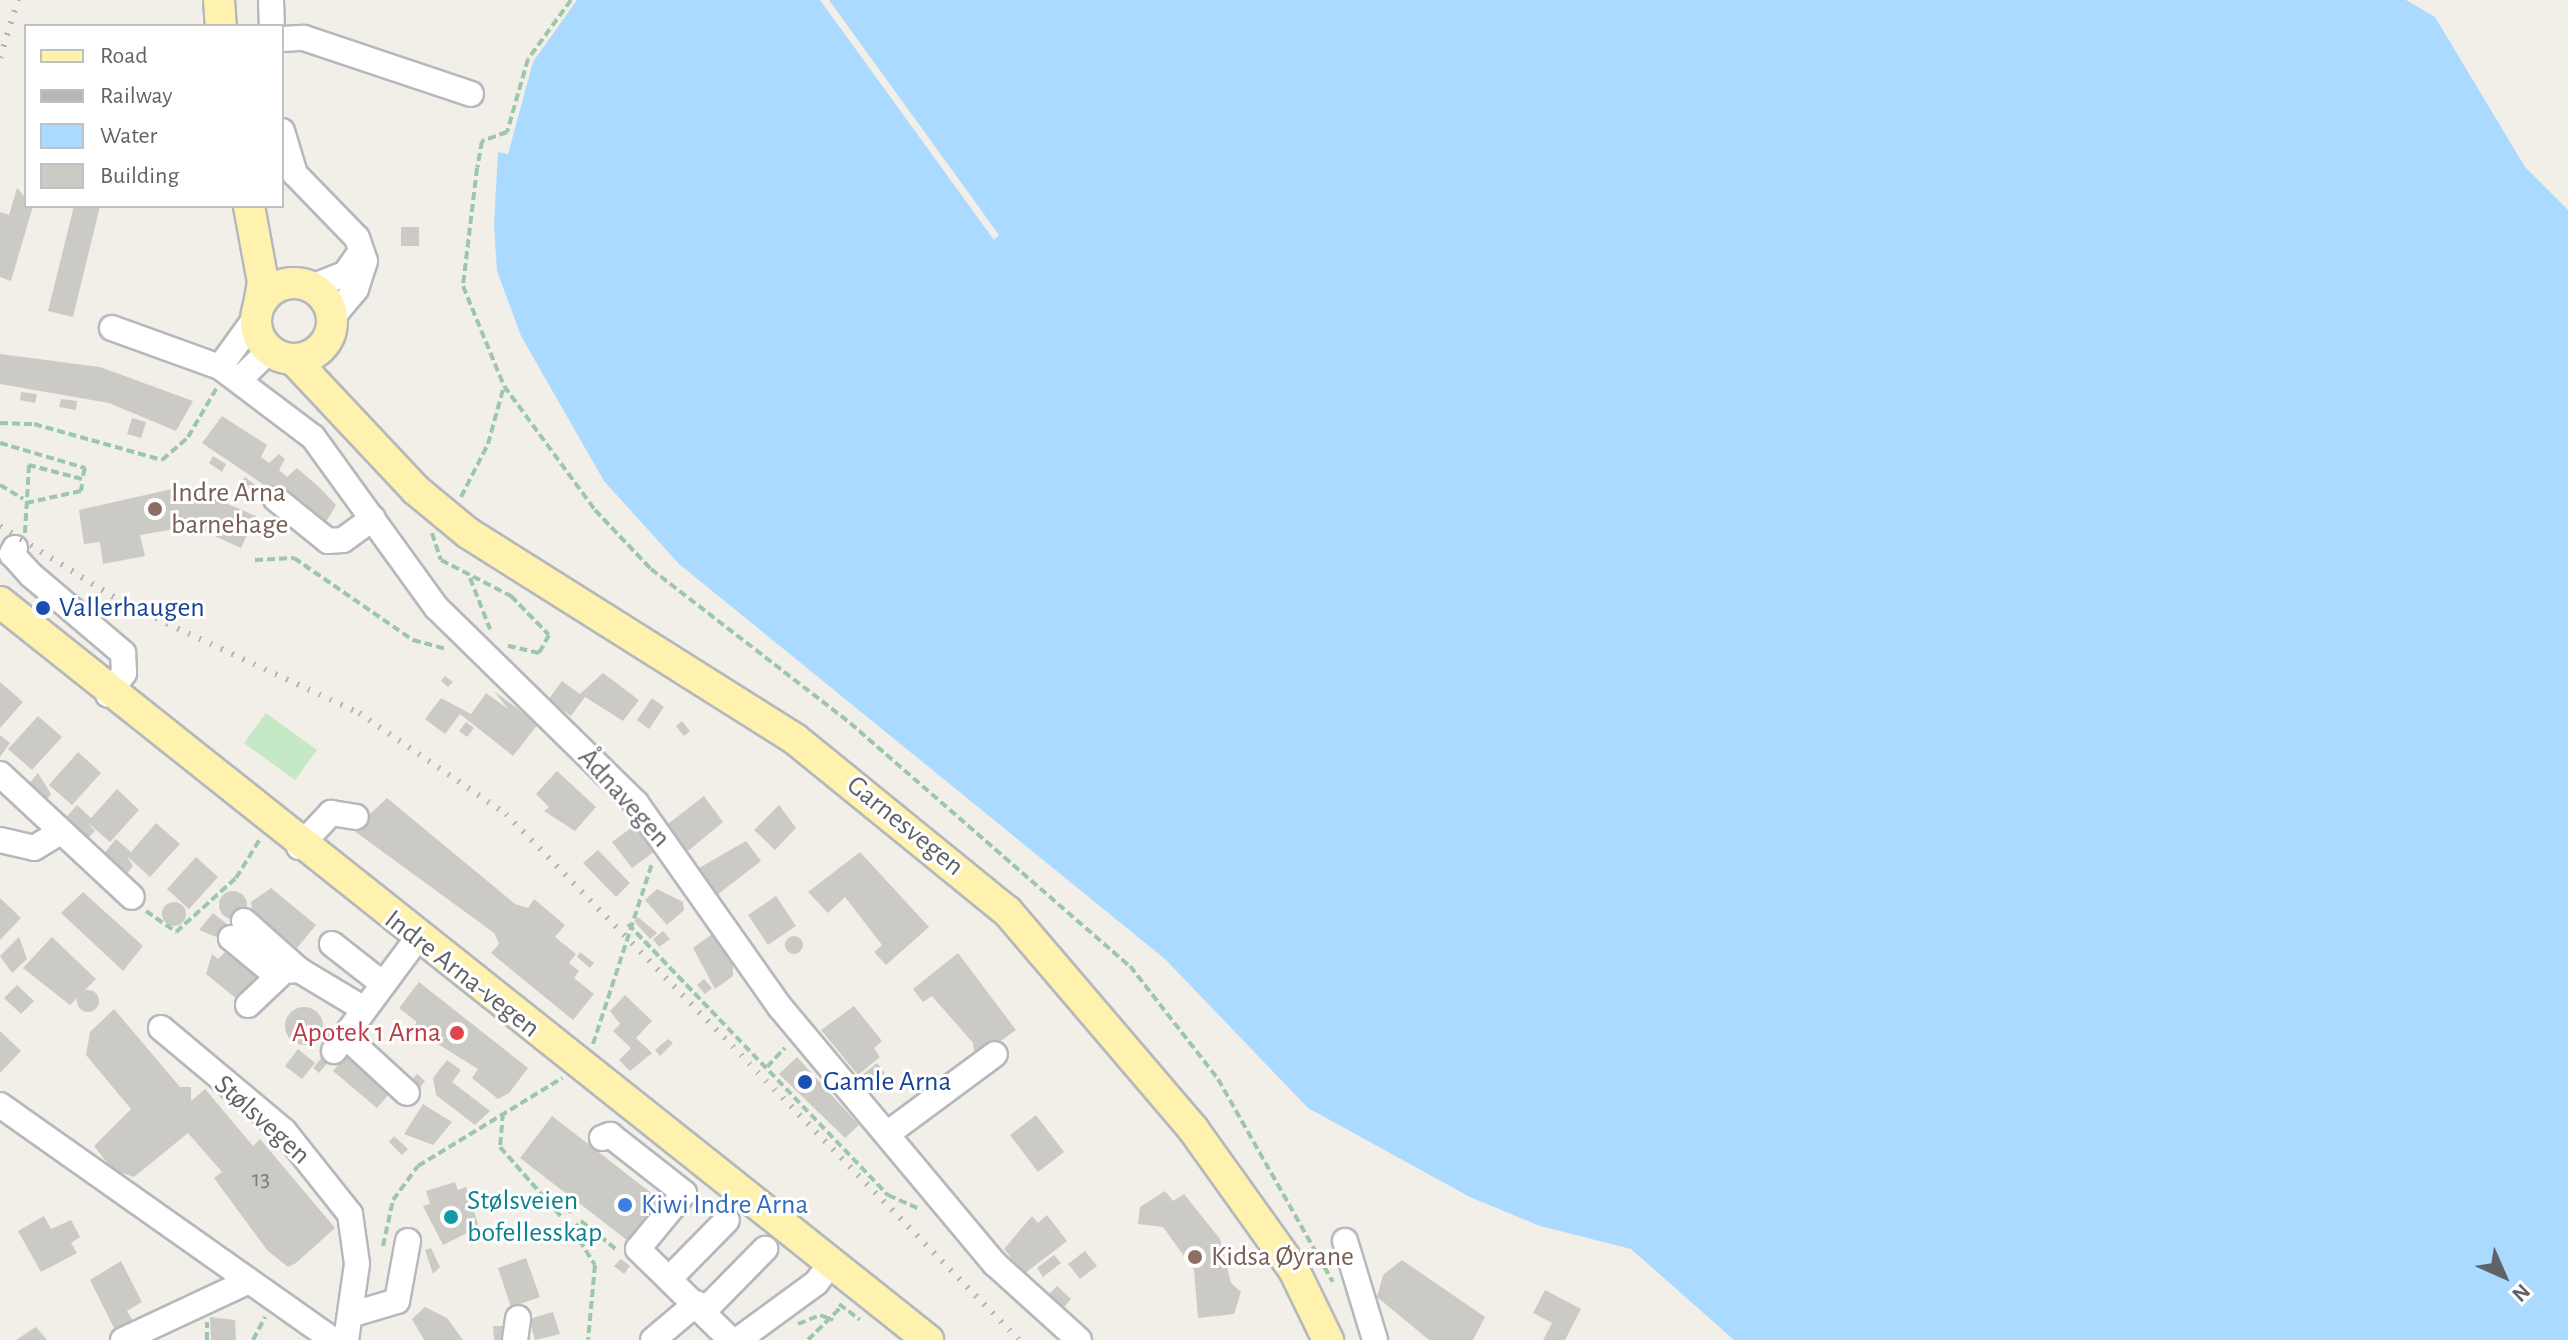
<!DOCTYPE html>
<html>
<head>
<meta charset="utf-8">
<style>
  body { margin:0 }
  #map { position:relative; width:2568px; height:1340px; overflow:hidden; background:#f1efe8; font-family:"Alegreya Sans",sans-serif }
  div>[style] { position:absolute }
  [style*='--x'] { left:calc(var(--x)*1px); top:calc(var(--y)*1px); width:calc(var(--w)*1px); rotate:calc(var(--a)*1deg) }
  .green>* { inset:0; background:#c5e8c5 }
  .water>* { inset:0; background:#aadaff }
  .pier>* { inset:0; background:#f1efe8 }
  .building>* { inset:0; background:#cccac5 }
  .round { border-radius:50% }
  .path>* { height:4px; margin-top:-2px; transform-origin:0; background:repeating-linear-gradient(90deg,#9cc7a9 0 8px,transparent 0 12px) }
  .roads { filter:drop-shadow(2px 0 #b5b8bc) drop-shadow(-2px 0 #b5b8bc) drop-shadow(0 2px #b5b8bc) drop-shadow(0 -2px #b5b8bc) }
  .minor>* { height:24px; margin:-12px; padding:0 12px; transform-origin:12px; border-radius:12px; background:#fff }
  .major>* { height:30px; margin:-15px; padding:0 15px; transform-origin:15px; border-radius:15px; background:#fff2af }
  .major>.ring { margin:-15px; padding:0; box-sizing:content-box; background:none; border:30px solid #fff2af; border-radius:50% }
  .rail>* { height:6px; margin-top:-3px; transform-origin:0; background:repeating-linear-gradient(90deg,#b6b7b8 0 2px,transparent 0 12px) }
  .dots>* { width:22px; height:22px; translate:-50% -50%; box-sizing:border-box; border:4px solid #fff; border-radius:50% }
  span { translate:-50% -50%; white-space:nowrap; text-align:center; line-height:1.15; -webkit-text-stroke:6px #fff; paint-order:stroke }
  .number-label { font-size:24px; color:#7a7d7f }
  .number-label span { -webkit-text-stroke-width:0 }
  .education-label { font-size:28px; color:#785e54 }
  .left { translate:0 -50%; text-align:left }
  .transit-label { font-size:28px; color:#164399 }
  .street-label { font-size:28px; color:#5f6368 }
  .health-label { font-size:28px; color:#be3a42 }
  .right { translate:-100% -50%; text-align:right }
  .culture-label { font-size:28px; color:#0d838f }
  .shop-label { font-size:28px; color:#366cbe }
  .legend { position:absolute; left:24px; top:24px; width:260px; height:184px; box-sizing:border-box; background:#fff; border:2px solid #bfc1c3; margin:0; padding:10px 14px; list-style:none; font-size:24px; color:#5f6368 }
  .legend li { display:flex; align-items:center; gap:16px; height:40px }
  .legend b { width:40px; border:2px solid #bfc1c3 }
  .north { position:absolute; left:2464px; top:1236px; width:80px; height:80px; -webkit-text-stroke:6px #fff; paint-order:stroke; rotate:135deg; font-size:22px; font-weight:700; line-height:32px; text-align:center; color:#5f6368 }
  .north::after { content:''; display:block; margin:auto; width:28px; height:36px; background:#5f6368; clip-path:polygon(50% 0,100% 100%,50% 72%,0 100%) }
</style>
</head>
<body>
<div id="map">
  <div class="green">
    <div style="clip-path:polygon(266px 713px,317px 750px,295px 780px,244px 743px)"></div>
  </div>
  <div class="water">
    <div style="clip-path:polygon(577px 0,2406px 0,2435px 17px,2525px 167px,2568px 210px,2568px 1340px,1734px 1340px,1631px 1249px,1540px 1226px,1470px 1197px,1308px 1108px,1165px 959px,679px 564px,604px 481px,521px 336px,497px 271px,494px 225px,498px 152px,508px 154px,533px 62px)"></div>
  </div>
  <div class="pier">
    <div style="clip-path:polygon(820px 0,829px 0,999px 235px,994px 240px)"></div>
  </div>
  <div class="building">
    <div style="clip-path:polygon(17px 188px,33px 206px,11px 281px,0 277px,0 212px,9px 215px)"></div>
    <div style="clip-path:polygon(74px 206px,100px 206px,73px 317px,48px 311px)"></div>
    <div style="clip-path:polygon(401px 227px,419px 227px,419px 246px,401px 246px)"></div>
    <div style="clip-path:polygon(0 354px,100px 367px,193px 401px,176px 431px,109px 403px,0 384px)"></div>
    <div style="clip-path:polygon(21px 392px,37px 394px,35px 403px,20px 400px)"></div>
    <div style="clip-path:polygon(61px 399px,77px 401px,76px 410px,59px 407px)"></div>
    <div style="clip-path:polygon(222px 416px,267px 445px,261px 457px,269px 463px,279px 454px,285px 459px,279px 470px,287px 477px,297px 468px,320px 488px,336px 505px,326px 522px,314px 531px,273px 491px,202px 443px)"></div>
    <div style="clip-path:polygon(132px 418px,146px 422px,141px 438px,127px 434px)"></div>
    <div style="clip-path:polygon(213px 456px,226px 464px,222px 472px,209px 463px)"></div>
    <div style="clip-path:polygon(245px 477px,258px 487px,249px 499px,235px 489px)"></div>
    <div style="clip-path:polygon(185px 486px,256px 516px,241px 548px,192px 526px,140px 535px,145px 556px,103px 564px,100px 542px,84px 544px,79px 510px)"></div>
    <div style="clip-path:polygon(603px 673px,639px 700px,623px 721px,585px 697px,571px 716px,548px 700px,562px 681px,580px 694px)"></div>
    <div style="clip-path:polygon(445px 676px,453px 682px,448px 687px,441px 681px)"></div>
    <div style="clip-path:polygon(0 682px,23px 702px,0 728px)"></div>
    <div style="clip-path:polygon(494px 691px,538px 724px,513px 756px,460px 714px,445px 734px,425px 719px,441px 698px,471px 714px,486px 693px,508px 709px)"></div>
    <div style="clip-path:polygon(652px 698px,664px 707px,649px 729px,637px 720px)"></div>
    <div style="clip-path:polygon(38px 716px,62px 737px,32px 770px,8px 749px)"></div>
    <div style="clip-path:polygon(682px 721px,690px 731px,684px 736px,676px 726px)"></div>
    <div style="clip-path:polygon(466px 722px,474px 728px,467px 737px,459px 731px)"></div>
    <div style="clip-path:polygon(0 735px,10px 743px,0 757px)"></div>
    <div style="clip-path:polygon(78px 752px,101px 773px,72px 805px,49px 785px)"></div>
    <div style="clip-path:polygon(557px 771px,596px 807px,575px 831px,544px 811px,549px 807px,536px 794px)"></div>
    <div style="clip-path:polygon(38px 773px,51px 794px,44px 803px,26px 787px)"></div>
    <div style="clip-path:polygon(117px 789px,139px 810px,110px 842px,87px 822px,95px 831px,85px 841px,63px 821px,77px 805px,91px 818px)"></div>
    <div style="clip-path:polygon(704px 796px,723px 822px,688px 851px,668px 824px)"></div>
    <div style="clip-path:polygon(387px 798px,515px 904px,528px 908px,534px 899px,565px 925px,555px 937px,576px 954px,569px 963px,579px 971px,574px 978px,594px 994px,573px 1020px,491px 953px,499px 944px,494px 933px,353px 830px)"></div>
    <div style="clip-path:polygon(779px 805px,796px 828px,775px 850px,754px 830px)"></div>
    <div style="clip-path:polygon(156px 823px,180px 844px,150px 877px,127px 856px,133px 866px,125px 876px,102px 856px,116px 839px,131px 852px)"></div>
    <div style="clip-path:polygon(635px 825px,655px 851px,632px 868px,612px 842px)"></div>
    <div style="clip-path:polygon(746px 841px,761px 861px,717px 895px,699px 868px)"></div>
    <div style="clip-path:polygon(598px 850px,630px 883px,616px 897px,583px 863px)"></div>
    <div style="clip-path:polygon(860px 852px,929px 927px,886px 965px,874px 952px,882px 945px,845px 897px,828px 913px,808px 892px)"></div>
    <div style="clip-path:polygon(196px 857px,218px 877px,189px 909px,167px 889px)"></div>
    <div style="clip-path:polygon(271px 888px,316px 925px,297px 948px,252px 911px,251px 902px)"></div>
    <div style="clip-path:polygon(657px 889px,683px 902px,684px 910px,667px 925px,645px 900px)"></div>
    <div class="round" style="left:219px;top:891px;width:28px;height:28px"></div>
    <div style="clip-path:polygon(83px 892px,143px 946px,123px 971px,61px 913px)"></div>
    <div style="clip-path:polygon(776px 896px,796px 926px,768px 945px,748px 915px)"></div>
    <div style="clip-path:polygon(0 898px,21px 918px,0 940px)"></div>
    <div class="round" style="left:162px;top:902px;width:24px;height:24px"></div>
    <div style="clip-path:polygon(213px 913px,233px 929px,224px 940px,199px 930px)"></div>
    <div style="clip-path:polygon(638px 917px,657px 933px,650px 939px,634px 921px)"></div>
    <div style="clip-path:polygon(663px 931px,670px 939px,659px 947px,653px 939px)"></div>
    <div style="clip-path:polygon(712px 934px,733px 966px,733px 976px,715px 989px,693px 948px)"></div>
    <div class="round" style="left:785px;top:936px;width:18px;height:18px"></div>
    <div style="clip-path:polygon(19px 937px,27px 959px,12px 973px,0 956px)"></div>
    <div style="clip-path:polygon(52px 937px,96px 979px,70px 1005px,23px 968px)"></div>
    <div style="clip-path:polygon(225px 952px,261px 981px,243px 1004px,206px 974px,212px 954px,218px 959px)"></div>
    <div style="clip-path:polygon(580px 952px,594px 963px,590px 968px,577px 957px)"></div>
    <div style="clip-path:polygon(958px 953px,1016px 1030px,975px 1059px,973px 1043px,932px 996px,923px 1002px,913px 989px)"></div>
    <div style="clip-path:polygon(704px 979px,712px 988px,705px 994px,697px 985px)"></div>
    <div style="clip-path:polygon(419px 982px,528px 1068px,509px 1093px,498px 1099px,472px 1078px,478px 1069px,412px 1028px,417px 1022px,399px 1008px)"></div>
    <div style="clip-path:polygon(17px 985px,34px 1001px,21px 1014px,4px 998px)"></div>
    <div class="round" style="left:77px;top:990px;width:22px;height:22px"></div>
    <div style="clip-path:polygon(625px 995px,652px 1021px,636px 1038px,652px 1053px,630px 1071px,619px 1060px,631px 1048px,613px 1031px,620px 1024px,610px 1011px)"></div>
    <div style="clip-path:polygon(854px 1006px,882px 1041px,874px 1048px,880px 1057px,858px 1075px,821px 1030px)"></div>
    <div class="round" style="left:285px;top:1007px;width:38px;height:38px"></div>
    <div style="clip-path:polygon(114px 1009px,180px 1087px,191px 1087px,191px 1101px,205px 1089px,253px 1146px,260px 1139px,335px 1228px,296px 1263px,288px 1267px,267px 1250px,214px 1178px,222px 1172px,188px 1133px,134px 1177px,113px 1170px,94px 1146px,131px 1109px,86px 1055px,90px 1032px)"></div>
    <div style="clip-path:polygon(0 1031px,21px 1051px,0 1073px)"></div>
    <div style="clip-path:polygon(668px 1039px,673px 1043px,660px 1056px,655px 1050px)"></div>
    <div style="clip-path:polygon(298px 1049px,315px 1063px,302px 1079px,285px 1066px)"></div>
    <div style="clip-path:polygon(351px 1049px,395px 1087px,377px 1108px,333px 1071px)"></div>
    <div style="clip-path:polygon(323px 1056px,329px 1061px,319px 1073px,313px 1068px)"></div>
    <div style="clip-path:polygon(797px 1057px,859px 1125px,845px 1138px,779px 1074px)"></div>
    <div style="clip-path:polygon(447px 1060px,461px 1070px,452px 1082px,490px 1111px,475px 1125px,436px 1095px,433px 1078px)"></div>
    <div style="clip-path:polygon(877px 1063px,885px 1073px,868px 1085px,861px 1076px)"></div>
    <div style="clip-path:polygon(417px 1074px,425px 1081px,416px 1093px,407px 1086px)"></div>
    <div style="clip-path:polygon(423px 1104px,452px 1122px,433px 1145px,404px 1134px)"></div>
    <div style="clip-path:polygon(1036px 1115px,1064px 1152px,1038px 1172px,1010px 1135px)"></div>
    <div style="clip-path:polygon(552px 1116px,659px 1199px,632px 1244px,579px 1203px,570px 1214px,563px 1209px,568px 1195px,520px 1158px)"></div>
    <div style="clip-path:polygon(394px 1136px,408px 1149px,402px 1155px,389px 1142px)"></div>
    <div style="clip-path:polygon(455px 1182px,458px 1190px,466px 1187px,479px 1227px,443px 1245px,423px 1206px,430px 1204px,426px 1191px)"></div>
    <div style="clip-path:polygon(1165px 1191px,1173px 1201px,1184px 1194px,1220px 1239px,1231px 1283px,1241px 1292px,1234px 1314px,1198px 1318px,1194px 1270px,1163px 1227px,1138px 1224px,1140px 1207px)"></div>
    <div style="clip-path:polygon(1047px 1215px,1067px 1241px,1024px 1274px,1004px 1249px,1032px 1216px,1038px 1223px)"></div>
    <div style="clip-path:polygon(44px 1216px,51px 1229px,71px 1220px,80px 1237px,71px 1243px,77px 1253px,41px 1272px,18px 1231px)"></div>
    <div style="clip-path:polygon(431px 1248px,440px 1267px,433px 1274px,425px 1250px)"></div>
    <div style="clip-path:polygon(1085px 1251px,1097px 1266px,1080px 1279px,1068px 1264px)"></div>
    <div style="clip-path:polygon(1054px 1255px,1061px 1263px,1043px 1277px,1037px 1268px)"></div>
    <div style="clip-path:polygon(526px 1258px,540px 1297px,511px 1307px,498px 1268px)"></div>
    <div style="clip-path:polygon(621px 1259px,630px 1266px,624px 1274px,614px 1266px)"></div>
    <div style="clip-path:polygon(1402px 1260px,1485px 1317px,1473px 1340px,1429px 1340px,1377px 1297px,1383px 1275px)"></div>
    <div style="clip-path:polygon(121px 1261px,142px 1302px,127px 1311px,135px 1324px,117px 1334px,90px 1280px)"></div>
    <div style="clip-path:polygon(1057px 1286px,1071px 1299px,1064px 1307px,1049px 1294px)"></div>
    <div style="clip-path:polygon(1545px 1290px,1581px 1309px,1565px 1340px,1543px 1340px,1552px 1323px,1533px 1313px)"></div>
    <div style="clip-path:polygon(425px 1307px,447px 1318px,463px 1340px,424px 1340px,412px 1319px)"></div>
    <div style="clip-path:polygon(553px 1312px,560px 1334px,535px 1340px,529px 1319px)"></div>
    <div style="clip-path:polygon(210px 1317px,235px 1320px,236px 1340px,211px 1340px)"></div>
    <div style="clip-path:polygon(493px 1326px,508px 1326px,509px 1340px,494px 1340px)"></div>
    <div style="clip-path:polygon(36px 1327px,47px 1340px,16px 1340px)"></div>
  </div>
  <div class="path">
    <div style="--x:571;--y:0;--w:73;--a:126.1"></div>
    <div style="--x:528;--y:59;--w:76;--a:106"></div>
    <div style="--x:507;--y:132;--w:27;--a:160"></div>
    <div style="--x:482;--y:141;--w:27;--a:100"></div>
    <div style="--x:477;--y:168;--w:119;--a:96.8"></div>
    <div style="--x:463;--y:286;--w:108;--a:67.7"></div>
    <div style="--x:504;--y:386;--w:154;--a:53.7"></div>
    <div style="--x:595;--y:510;--w:81;--a:46.5"></div>
    <div style="--x:651;--y:569;--w:252;--a:37.7"></div>
    <div style="--x:850;--y:723;--w:371;--a:41"></div>
    <div style="--x:1130;--y:966;--w:143;--a:52.1"></div>
    <div style="--x:1218;--y:1079;--w:233;--a:60.5"></div>
    <div style="--x:0;--y:423;--w:34;--a:2"></div>
    <div style="--x:34;--y:424;--w:133;--a:15.7"></div>
    <div style="--x:162;--y:460;--w:35;--a:-41"></div>
    <div style="--x:188;--y:437;--w:56;--a:-59.7"></div>
    <div style="--x:0;--y:443;--w:89;--a:16.4"></div>
    <div style="--x:85;--y:468;--w:11;--a:105"></div>
    <div style="--x:82;--y:479;--w:55;--a:-165.2"></div>
    <div style="--x:29;--y:465;--w:68;--a:93.4"></div>
    <div style="--x:0;--y:485;--w:27;--a:31"></div>
    <div style="--x:461;--y:497;--w:59;--a:-63"></div>
    <div style="--x:488;--y:444;--w:60;--a:-74.6"></div>
    <div style="--x:26;--y:503;--w:56;--a:-12.3"></div>
    <div style="--x:81;--y:491;--w:7;--a:-82"></div>
    <div style="--x:432;--y:533;--w:28;--a:72"></div>
    <div style="--x:441;--y:560;--w:79;--a:27.2"></div>
    <div style="--x:511;--y:596;--w:54;--a:45.7"></div>
    <div style="--x:549;--y:635;--w:21;--a:119"></div>
    <div style="--x:539;--y:653;--w:32;--a:-167"></div>
    <div style="--x:255;--y:560;--w:39;--a:-3"></div>
    <div style="--x:294;--y:558;--w:145;--a:34.6"></div>
    <div style="--x:413;--y:640;--w:35;--a:15"></div>
    <div style="--x:470;--y:578;--w:55;--a:68.6"></div>
    <div style="--x:146;--y:911;--w:37;--a:35"></div>
    <div style="--x:176;--y:932;--w:81;--a:-42"></div>
    <div style="--x:236;--y:878;--w:46;--a:-58.4"></div>
    <div style="--x:628;--y:924;--w:376;--a:46.2"></div>
    <div style="--x:888;--y:1195;--w:35;--a:24"></div>
    <div style="--x:593;--y:1044;--w:190;--a:-71.9"></div>
    <div style="--x:767;--y:1067;--w:26;--a:-47"></div>
    <div style="--x:503;--y:1113;--w:34;--a:95"></div>
    <div style="--x:500;--y:1147;--w:111;--a:48.7"></div>
    <div style="--x:573;--y:1230;--w:12;--a:-48"></div>
    <div style="--x:581;--y:1221;--w:46;--a:38.9"></div>
    <div style="--x:573;--y:1230;--w:41;--a:57.8"></div>
    <div style="--x:595;--y:1265;--w:75;--a:95.3"></div>
    <div style="--x:383;--y:1246;--w:47;--a:-77.7"></div>
    <div style="--x:393;--y:1200;--w:42;--a:-53.7"></div>
    <div style="--x:418;--y:1166;--w:169;--a:-31.4"></div>
    <div style="--x:839;--y:1304;--w:26;--a:37"></div>
    <div style="--x:798;--y:1324;--w:24;--a:-22"></div>
    <div style="--x:820;--y:1315;--w:14;--a:21"></div>
    <div style="--x:207;--y:1340;--w:18;--a:-90"></div>
    <div style="--x:253;--y:1340;--w:26;--a:-62"></div>
    <div style="--x:808;--y:1340;--w:48;--a:-45"></div>
  </div>
  <div class="roads">
    <div class="minor">
      <div style="--x:271;--y:0;--w:26;--a:88"></div>
      <div style="--x:282;--y:39;--w:22;--a:-3"></div>
      <div style="--x:304;--y:38;--w:176;--a:18.5"></div>
      <div style="--x:282;--y:131;--w:45;--a:73.2"></div>
      <div style="--x:295;--y:174;--w:89;--a:45.9"></div>
      <div style="--x:357;--y:238;--w:24;--a:71"></div>
      <div style="--x:365;--y:261;--w:29;--a:108"></div>
      <div style="--x:356;--y:289;--w:38;--a:130"></div>
      <div style="--x:312;--y:287;--w:35;--a:-22"></div>
      <div style="--x:345;--y:274;--w:28;--a:-55"></div>
      <div style="--x:112;--y:328;--w:115;--a:19.9"></div>
      <div style="--x:220;--y:367;--w:116;--a:37"></div>
      <div style="--x:313;--y:437;--w:211;--a:54.1"></div>
      <div style="--x:437;--y:608;--w:279;--a:44.4"></div>
      <div style="--x:636;--y:803;--w:250;--a:54.8"></div>
      <div style="--x:780;--y:1007;--w:335;--a:50.1"></div>
      <div style="--x:995;--y:1264;--w:113;--a:42.1"></div>
      <div style="--x:220;--y:367;--w:62;--a:-54.2"></div>
      <div style="--x:241;--y:378;--w:40;--a:-44"></div>
      <div style="--x:276;--y:499;--w:67;--a:38.9"></div>
      <div style="--x:328;--y:541;--w:15;--a:-4"></div>
      <div style="--x:343;--y:540;--w:37;--a:-36"></div>
      <div style="--x:15;--y:548;--w:7;--a:117"></div>
      <div style="--x:12;--y:554;--w:28;--a:48"></div>
      <div style="--x:31;--y:575;--w:121;--a:40.3"></div>
      <div style="--x:123;--y:653;--w:20;--a:87"></div>
      <div style="--x:124;--y:673;--w:27;--a:126"></div>
      <div style="--x:0;--y:774;--w:180;--a:43"></div>
      <div style="--x:0;--y:840;--w:35;--a:13"></div>
      <div style="--x:34;--y:848;--w:31;--a:-31"></div>
      <div style="--x:299;--y:847;--w:47;--a:-46.7"></div>
      <div style="--x:331;--y:813;--w:25;--a:9"></div>
      <div style="--x:244;--y:921;--w:74;--a:41.7"></div>
      <div style="--x:231;--y:938;--w:60;--a:39.6"></div>
      <div style="--x:332;--y:944;--w:65;--a:38.1"></div>
      <div style="--x:248;--y:1005;--w:50;--a:-43.4"></div>
      <div style="--x:284;--y:971;--w:15;--a:-4"></div>
      <div style="--x:299;--y:970;--w:76;--a:31"></div>
      <div style="--x:161;--y:1028;--w:160;--a:39.9"></div>
      <div style="--x:284;--y:1131;--w:106;--a:51.5"></div>
      <div style="--x:350;--y:1214;--w:50;--a:82"></div>
      <div style="--x:357;--y:1264;--w:77;--a:98.2"></div>
      <div style="--x:345;--y:1036;--w:84;--a:42.6"></div>
      <div style="--x:334;--y:1051;--w:139;--a:-53.5"></div>
      <div style="--x:0;--y:1105;--w:408;--a:35.2"></div>
      <div style="--x:887;--y:1134;--w:134;--a:-36.5"></div>
      <div style="--x:602;--y:1138;--w:9;--a:-21"></div>
      <div style="--x:610;--y:1135;--w:94;--a:38.1"></div>
      <div style="--x:684;--y:1193;--w:72;--a:129.4"></div>
      <div style="--x:638;--y:1249;--w:130;--a:44.4"></div>
      <div style="--x:1345;--y:1241;--w:103;--a:73.1"></div>
      <div style="--x:670;--y:1278;--w:81;--a:-45.5"></div>
      <div style="--x:705;--y:1310;--w:86;--a:-45.5"></div>
      <div style="--x:350;--y:1315;--w:49;--a:-16.6"></div>
      <div style="--x:397;--y:1301;--w:61;--a:-79.6"></div>
      <div style="--x:123;--y:1340;--w:139;--a:-25.1"></div>
      <div style="--x:515;--y:1340;--w:22;--a:-82"></div>
      <div style="--x:653;--y:1340;--w:57;--a:-40.1"></div>
      <div style="--x:738;--y:1340;--w:97;--a:-36.2"></div>
      <div style="--x:816;--y:1283;--w:25;--a:-53"></div>
    </div>
    <div class="major">
      <div style="--x:219;--y:0;--w:26;--a:86"></div>
      <div style="--x:249;--y:206;--w:77;--a:79.6"></div>
      <div style="--x:263;--y:282;--w:23;--a:100"></div>
      <div class="ring" style="left:256px;top:283px;width:46px;height:46px"></div>
      <div style="--x:293;--y:359;--w:180;--a:46.8"></div>
      <div style="--x:416;--y:490;--w:67;--a:39.6"></div>
      <div style="--x:468;--y:533;--w:386;--a:32.2"></div>
      <div style="--x:795;--y:739;--w:273;--a:39.1"></div>
      <div style="--x:1007;--y:911;--w:287;--a:49.5"></div>
      <div style="--x:1193;--y:1129;--w:173;--a:54.4"></div>
      <div style="--x:1294;--y:1270;--w:78;--a:64.1"></div>
      <div style="--x:0;--y:602;--w:1186;--a:38.49"></div>
    </div>
  </div>
  <div class="rail">
    <div style="--x:0;--y:58;--w:61;--a:-72.8"></div>
    <div style="--x:0;--y:526;--w:145;--a:32"></div>
    <div style="--x:123;--y:603;--w:260;--a:25"></div>
    <div style="--x:359;--y:713;--w:178;--a:34.5"></div>
    <div style="--x:506;--y:814;--w:735;--a:45.72"></div>
  </div>
  <div class="dots">
    <div style="left:155px;top:509px;background:#8d6e63"></div>
    <div style="left:43px;top:608px;background:#1a4fb4"></div>
    <div style="left:457px;top:1033px;background:#e0444e"></div>
    <div style="left:805px;top:1082px;background:#1a4fb4"></div>
    <div style="left:625px;top:1205px;background:#3f7fe0"></div>
    <div style="left:451px;top:1217px;background:#0f9aa8"></div>
    <div style="left:1195px;top:1257px;background:#8d6e63"></div>
  </div>
  <div class="number-label">
    <span style="left:261px;top:1180px">13</span>
  </div>
  <div class="education-label">
    <span class="left" style="left:171px;top:509px">Indre Arna<br>barnehage</span>
    <span class="left" style="left:1211px;top:1257px">Kidsa Øyrane</span>
  </div>
  <div class="transit-label">
    <span class="left" style="left:59px;top:608px">Vallerhaugen</span>
    <span class="left" style="left:823px;top:1082px">Gamle Arna</span>
  </div>
  <div class="street-label">
    <span style="left:624px;top:798px;rotate:48deg">Ådnavegen</span>
    <span style="left:905px;top:826px;rotate:39deg">Garnesvegen</span>
    <span style="left:462px;top:974px;rotate:38deg">Indre Arna-vegen</span>
    <span style="left:262px;top:1120px;rotate:42deg">Stølsvegen</span>
  </div>
  <div class="health-label">
    <span class="right" style="left:441px;top:1033px">Apotek 1 Arna</span>
  </div>
  <div class="culture-label">
    <span class="left" style="left:467px;top:1217px">Stølsveien<br>bofellesskap</span>
  </div>
  <div class="shop-label">
    <span class="left" style="left:641px;top:1205px">Kiwi Indre Arna</span>
  </div>
  <ul class="legend">
  <li><b style="height:10px;background:#fff2af"></b>Road</li>
  <li><b style="height:10px;background:#b6b7b8"></b>Railway</li>
  <li><b style="height:22px;background:#aadaff"></b>Water</li>
  <li><b style="height:22px;background:#cccac5"></b>Building</li>
  </ul>
  <div class="north">N</div>
</div>
</body>
</html>
